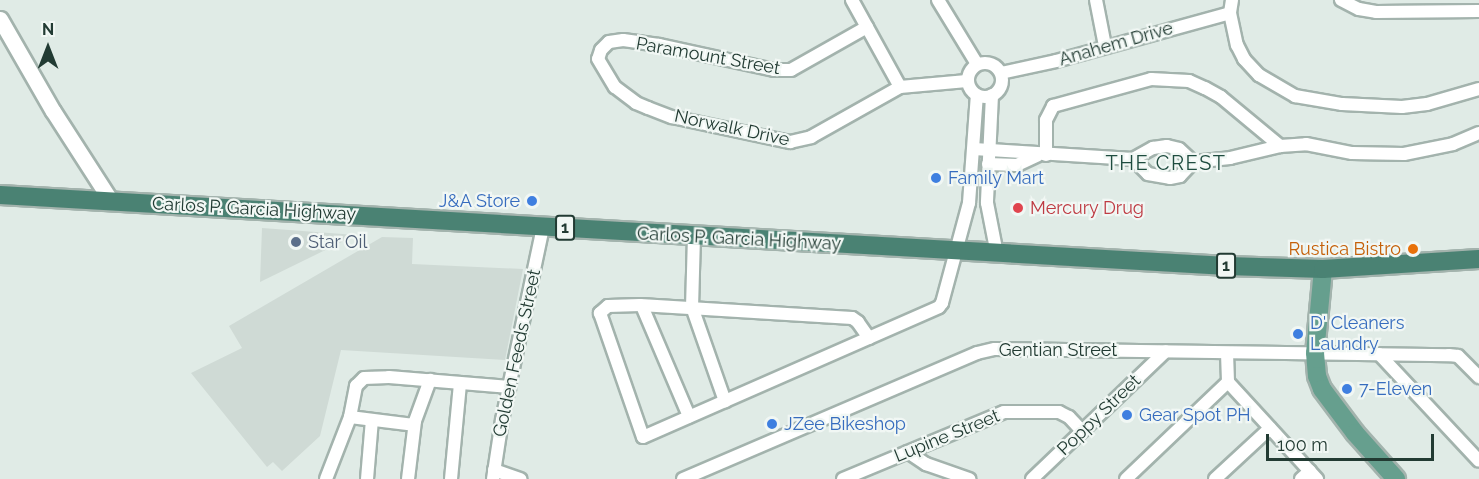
<!DOCTYPE html>
<html>
<head>
<meta charset="utf-8">
<style>
  body { margin:0 }
  #map { position:relative; width:1479px; height:479px; overflow:hidden; background:#e0ebe6; font-family:Raleway,sans-serif }
  div>[style] { position:absolute }
  [style*='--x'] { left:calc(var(--x)*1px); top:calc(var(--y)*1px); width:calc(var(--w)*1px); rotate:calc(var(--a)*1deg) }
  .built>* { inset:0; background:#cfdad5 }
  .roads { filter:drop-shadow(2px 0 #a3b3ad) drop-shadow(-2px 0 #a3b3ad) drop-shadow(0 2px #a3b3ad) drop-shadow(0 -2px #a3b3ad) }
  .minor>* { height:12px; margin:-6px; padding:0 6px; transform-origin:6px; border-radius:6px; background:#fff }
  .minor>.ring { margin:-6px; padding:0; box-sizing:content-box; background:none; border:12px solid #fff; border-radius:50% }
  .tertiary>* { height:15px; margin:-7.5px; padding:0 7.5px; transform-origin:7.5px; border-radius:7.5px; background:#fff }
  .primary>* { height:18px; margin:-9px; padding:0 9px; transform-origin:9px; border-radius:9px; background:#669f8e }
  .trunk>* { height:18px; margin:-9px; padding:0 9px; transform-origin:9px; border-radius:9px; background:#4a8273 }
  .dots>* { width:16px; height:16px; translate:-50% -50%; box-sizing:border-box; border:3px solid #f1f7f4; border-radius:50% }
  span { translate:-50% -50%; white-space:nowrap; text-align:center; line-height:1.15; -webkit-text-stroke:4.5px #f1f7f4; paint-order:stroke }
  .shield-label span { padding:2px 4px; background:#f1f7f4; border:2px solid; border-radius:4px; -webkit-text-stroke-width:0 }
  .shield-label { font-size:16px; color:#223b33; font-weight:700 }
  .street-label { font-size:18px; color:#223b33 }
  .shop-label { font-size:18px; color:#366cbe }
  .left { translate:0 -50%; text-align:left }
  .right { translate:-100% -50%; text-align:right }
  .health-label { font-size:18px; color:#be3a42 }
  .service-label { font-size:18px; color:#4e5e75 }
  .food-label { font-size:18px; color:#c56008 }
  .neighbourhood-label { font-size:20px; color:#1e4c3f; letter-spacing:1.5px }
  .north { position:absolute; left:18px; top:18px; width:60px; height:60px; -webkit-text-stroke:4px #f1f7f4; paint-order:stroke; rotate:0deg; font-size:16px; font-weight:700; line-height:24px; text-align:center; color:#223b33 }
  .north::after { content:''; display:block; margin:auto; width:21px; height:27px; background:#223b33; clip-path:polygon(50% 0,100% 100%,50% 72%,0 100%) }
  .scale { position:absolute; left:1266px; top:434px; width:168px; height:27px; box-sizing:border-box; border:3px solid #223b33; border-top:0; padding-left:8px; font-size:18px; line-height:21px; white-space:nowrap; color:#223b33; -webkit-text-stroke:4px #f1f7f4; paint-order:stroke }
</style>
</head>
<body>
<div id="map">
  <div class="built">
    <div style="clip-path:polygon(262px 228px,356px 235px,260px 282px)"></div>
    <div style="clip-path:polygon(382px 237px,413px 238px,412px 264px,523px 269px,505px 360px,341px 350px,320px 436px,282px 471px,273px 462px,267px 467px,191px 373px,242px 348px,229px 326px)"></div>
  </div>
  <div class="roads">
    <div class="minor">
      <div style="--x:852;--y:0;--w:99;--a:61.1"></div>
      <div style="--x:938;--y:0;--w:75;--a:58.6"></div>
      <div style="--x:1096;--y:0;--w:47;--a:78.9"></div>
      <div style="--x:1232;--y:0;--w:13;--a:99"></div>
      <div style="--x:1230;--y:13;--w:33;--a:78"></div>
      <div style="--x:1237;--y:45;--w:16;--a:63"></div>
      <div style="--x:1244;--y:59;--w:22;--a:47"></div>
      <div style="--x:1259;--y:75;--w:42;--a:30.3"></div>
      <div style="--x:1295;--y:96;--w:48;--a:9.7"></div>
      <div style="--x:1342;--y:104;--w:60;--a:2.9"></div>
      <div style="--x:1402;--y:107;--w:25;--a:-7"></div>
      <div style="--x:1427;--y:104;--w:54;--a:-16.1"></div>
      <div style="--x:1341;--y:0;--w:20;--a:27"></div>
      <div style="--x:1359;--y:9;--w:17;--a:10"></div>
      <div style="--x:1376;--y:12;--w:103;--a:-0.6"></div>
      <div style="--x:867;--y:27;--w:87;--a:150.5"></div>
      <div style="--x:791;--y:70;--w:17;--a:180"></div>
      <div style="--x:774;--y:70;--w:118;--a:-167.7"></div>
      <div style="--x:659;--y:45;--w:36;--a:-172"></div>
      <div style="--x:623;--y:40;--w:14;--a:172"></div>
      <div style="--x:609;--y:42;--w:11;--a:135"></div>
      <div style="--x:601;--y:50;--w:9;--a:108"></div>
      <div style="--x:598;--y:59;--w:33;--a:59"></div>
      <div style="--x:615;--y:87;--w:26;--a:37"></div>
      <div style="--x:636;--y:103;--w:13;--a:23"></div>
      <div style="--x:648;--y:108;--w:26;--a:21"></div>
      <div style="--x:672;--y:117;--w:121;--a:12"></div>
      <div style="--x:790;--y:142;--w:22;--a:-13"></div>
      <div style="--x:811;--y:137;--w:102;--a:-29.3"></div>
      <div style="--x:900;--y:87;--w:67;--a:-5.1"></div>
      <div class="ring" style="left:968px;top:63px;width:22px;height:22px"></div>
      <div style="--x:1001;--y:73;--w:56;--a:-12.3"></div>
      <div style="--x:1056;--y:61;--w:180;--a:-15.4"></div>
      <div style="--x:992;--y:95;--w:108;--a:92.7"></div>
      <div style="--x:987;--y:203;--w:52;--a:78.9"></div>
      <div style="--x:974;--y:149;--w:159;--a:3.6"></div>
      <div style="--x:1133;--y:159;--w:23;--a:-29"></div>
      <div style="--x:1153;--y:148;--w:14;--a:-8"></div>
      <div style="--x:1167;--y:146;--w:12;--a:14"></div>
      <div style="--x:1179;--y:149;--w:19;--a:43"></div>
      <div style="--x:1046;--y:155;--w:35;--a:-90"></div>
      <div style="--x:1046;--y:120;--w:16;--a:-63"></div>
      <div style="--x:1053;--y:106;--w:102;--a:-15.4"></div>
      <div style="--x:1151;--y:79;--w:38;--a:3"></div>
      <div style="--x:1189;--y:81;--w:17;--a:24"></div>
      <div style="--x:1205;--y:88;--w:18;--a:29"></div>
      <div style="--x:1221;--y:97;--w:77;--a:39.7"></div>
      <div style="--x:1133;--y:159;--w:21;--a:45"></div>
      <div style="--x:1148;--y:174;--w:22;--a:10"></div>
      <div style="--x:1170;--y:178;--w:10;--a:-11"></div>
      <div style="--x:1180;--y:176;--w:19;--a:-47"></div>
      <div style="--x:1193;--y:162;--w:37;--a:-6"></div>
      <div style="--x:1230;--y:158;--w:51;--a:-13.5"></div>
      <div style="--x:1280;--y:146;--w:26;--a:-4"></div>
      <div style="--x:1306;--y:144;--w:47;--a:11.1"></div>
      <div style="--x:1352;--y:153;--w:52;--a:1.1"></div>
      <div style="--x:1404;--y:154;--w:50;--a:-11.5"></div>
      <div style="--x:1453;--y:144;--w:28;--a:-23"></div>
      <div style="--x:988;--y:164;--w:29;--a:2"></div>
      <div style="--x:1017;--y:165;--w:23;--a:-25"></div>
      <div style="--x:694;--y:236;--w:71;--a:91.6"></div>
      <div style="--x:692;--y:307;--w:100;--a:70.7"></div>
      <div style="--x:642;--y:306;--w:120;--a:66.9"></div>
      <div style="--x:869;--y:338;--w:19;--a:-125"></div>
      <div style="--x:858;--y:322;--w:7;--a:-146"></div>
      <div style="--x:852;--y:318;--w:212;--a:-176.5"></div>
      <div style="--x:640;--y:305;--w:32;--a:178"></div>
      <div style="--x:608;--y:306;--w:11;--a:139"></div>
      <div style="--x:600;--y:313;--w:131;--a:70.9"></div>
      <div style="--x:643;--y:437;--w:323;--a:-23.7"></div>
      <div style="--x:939;--y:307;--w:5;--a:-53"></div>
      <div style="--x:942;--y:303;--w:104;--a:-74.9"></div>
      <div style="--x:969;--y:203;--w:108;--a:-85.8"></div>
      <div style="--x:1227;--y:353;--w:29;--a:88"></div>
      <div style="--x:1228;--y:382;--w:132;--a:47.5"></div>
      <div style="--x:1379;--y:354;--w:146;--a:46.9"></div>
      <div style="--x:350;--y:417;--w:64;--a:7.1"></div>
      <div style="--x:908;--y:452;--w:22;--a:34"></div>
      <div style="--x:926;--y:464;--w:46;--a:19.2"></div>
      <div style="--x:494;--y:470;--w:28;--a:19"></div>
      <div style="--x:326;--y:479;--w:66;--a:-68.8"></div>
      <div style="--x:350;--y:417;--w:32;--a:-79"></div>
      <div style="--x:356;--y:386;--w:11;--a:-45"></div>
      <div style="--x:364;--y:378;--w:25;--a:-2"></div>
      <div style="--x:389;--y:377;--w:121;--a:4.7"></div>
      <div style="--x:367;--y:479;--w:59;--a:-85.2"></div>
      <div style="--x:408;--y:479;--w:58;--a:-83.1"></div>
      <div style="--x:415;--y:421;--w:44;--a:-69.9"></div>
      <div style="--x:451;--y:479;--w:96;--a:-84.6"></div>
      <div style="--x:493;--y:479;--w:60;--a:-81.3"></div>
      <div style="--x:502;--y:420;--w:197;--a:-78"></div>
      <div style="--x:683;--y:479;--w:320;--a:-23.2"></div>
      <div style="--x:977;--y:353;--w:18;--a:-13"></div>
      <div style="--x:995;--y:349;--w:454;--a:0.8"></div>
      <div style="--x:1449;--y:355;--w:9;--a:6"></div>
      <div style="--x:1458;--y:356;--w:30;--a:45"></div>
      <div style="--x:843;--y:479;--w:174;--a:-22.6"></div>
      <div style="--x:1004;--y:412;--w:55;--a:0"></div>
      <div style="--x:1059;--y:412;--w:11;--a:27"></div>
      <div style="--x:1069;--y:417;--w:19;--a:47"></div>
      <div style="--x:1032;--y:479;--w:185;--a:-43.7"></div>
      <div style="--x:1126;--y:479;--w:141;--a:-43.6"></div>
      <div style="--x:1215;--y:479;--w:75;--a:-42.8"></div>
      <div style="--x:1301;--y:479;--w:12;--a:-42"></div>
    </div>
    <div class="tertiary">
      <div style="--x:0;--y:19;--w:106;--a:60.1"></div>
      <div style="--x:53;--y:111;--w:107;--a:57.2"></div>
    </div>
    <div class="primary">
      <div style="--x:1323;--y:269;--w:84;--a:95.4"></div>
      <div style="--x:1315;--y:353;--w:23;--a:85"></div>
      <div style="--x:1317;--y:376;--w:14;--a:69"></div>
      <div style="--x:1322;--y:389;--w:55;--a:53.1"></div>
      <div style="--x:1355;--y:433;--w:62;--a:48.3"></div>
    </div>
    <div class="trunk">
      <div style="--x:0;--y:195;--w:1229;--a:3.31"></div>
      <div style="--x:1227;--y:266;--w:96;--a:1.8"></div>
      <div style="--x:1323;--y:269;--w:156;--a:-3.7"></div>
    </div>
  </div>
  <div class="dots">
    <div style="left:936px;top:178px;background:#3f7fe0"></div>
    <div style="left:532px;top:201px;background:#3f7fe0"></div>
    <div style="left:1018px;top:208px;background:#e0444e"></div>
    <div style="left:296px;top:242px;background:#5c6f8a"></div>
    <div style="left:1413px;top:249px;background:#e8710a"></div>
    <div style="left:1298px;top:334px;background:#3f7fe0"></div>
    <div style="left:1347px;top:389px;background:#3f7fe0"></div>
    <div style="left:1127px;top:415px;background:#3f7fe0"></div>
    <div style="left:772px;top:424px;background:#3f7fe0"></div>
  </div>
  <div class="shield-label">
    <span style="left:565px;top:228px">1</span>
    <span style="left:1226px;top:266px">1</span>
  </div>
  <div class="street-label">
    <span style="left:1116px;top:44px;rotate:-16deg">Anahem Drive</span>
    <span style="left:708px;top:56px;rotate:10deg">Paramount Street</span>
    <span style="left:732px;top:128px;rotate:12deg">Norwalk Drive</span>
    <span style="left:254px;top:209px;rotate:3deg">Carlos P. Garcia Highway</span>
    <span style="left:739px;top:239px;rotate:3deg">Carlos P. Garcia Highway</span>
    <span style="left:1058px;top:350px">Gentian Street</span>
    <span style="left:517px;top:353px;rotate:-78deg">Golden Feeds Street</span>
    <span style="left:1099px;top:415px;rotate:-44deg">Poppy Street</span>
    <span style="left:947px;top:436px;rotate:-22deg">Lupine Street</span>
  </div>
  <div class="shop-label">
    <span class="left" style="left:948px;top:178px">Family Mart</span>
    <span class="right" style="left:520px;top:201px">J&amp;A Store</span>
    <span class="left" style="left:1310px;top:334px">D' Cleaners<br>Laundry</span>
    <span class="left" style="left:1359px;top:389px">7-Eleven</span>
    <span class="left" style="left:1139px;top:415px">Gear Spot PH</span>
    <span class="left" style="left:784px;top:424px">JZee Bikeshop</span>
  </div>
  <div class="health-label">
    <span class="left" style="left:1030px;top:208px">Mercury Drug</span>
  </div>
  <div class="service-label">
    <span class="left" style="left:308px;top:242px">Star Oil</span>
  </div>
  <div class="food-label">
    <span class="right" style="left:1401px;top:249px">Rustica Bistro</span>
  </div>
  <div class="neighbourhood-label">
    <span style="left:1166px;top:163px">THE CREST</span>
  </div>
  <div class="north">N</div>
  <div class="scale">100 m</div>
</div>
</body>
</html>
